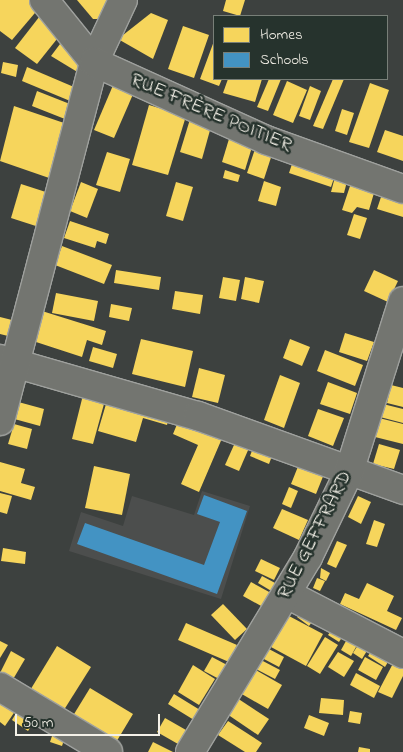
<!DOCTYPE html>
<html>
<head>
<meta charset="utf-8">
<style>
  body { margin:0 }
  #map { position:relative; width:403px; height:752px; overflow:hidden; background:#3d413f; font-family:"Indie Flower",sans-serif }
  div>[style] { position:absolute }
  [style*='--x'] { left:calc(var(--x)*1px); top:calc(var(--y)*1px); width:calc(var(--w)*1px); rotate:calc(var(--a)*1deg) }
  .built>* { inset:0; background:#4c4e4d }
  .homes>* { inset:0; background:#f6d55c }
  .schools>* { inset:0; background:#4393c3 }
  .roads { filter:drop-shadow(1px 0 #9fa19e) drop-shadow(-1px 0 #9fa19e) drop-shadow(0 1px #9fa19e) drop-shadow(0 -1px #9fa19e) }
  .minor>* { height:28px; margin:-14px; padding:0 14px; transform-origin:14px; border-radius:14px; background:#737570 }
  .major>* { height:28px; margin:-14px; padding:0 14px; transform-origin:14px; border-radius:14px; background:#737570 }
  span { translate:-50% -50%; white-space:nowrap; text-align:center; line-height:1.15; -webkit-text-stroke:5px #26332d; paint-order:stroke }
  .street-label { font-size:20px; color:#f4f1e8 }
  .legend { position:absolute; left:213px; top:15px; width:175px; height:65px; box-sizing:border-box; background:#26332d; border:1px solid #787f78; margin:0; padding:6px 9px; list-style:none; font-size:15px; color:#f4f1e8 }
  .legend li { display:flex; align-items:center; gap:10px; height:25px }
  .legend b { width:25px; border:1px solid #787f78 }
  .scale { position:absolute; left:15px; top:714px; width:145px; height:22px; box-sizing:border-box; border:2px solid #f4f1e8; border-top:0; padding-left:6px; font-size:15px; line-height:18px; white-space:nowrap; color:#f4f1e8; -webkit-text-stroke:4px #26332d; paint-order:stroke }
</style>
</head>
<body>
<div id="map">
  <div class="built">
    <div style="clip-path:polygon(202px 491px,250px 506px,221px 599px,69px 551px,81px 512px,123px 526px,132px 496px,194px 515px)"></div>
  </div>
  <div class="homes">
    <div style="clip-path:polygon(0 0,32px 0,40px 7px,12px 40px,0 31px)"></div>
    <div style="clip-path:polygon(77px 0,118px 0,105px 19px,93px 19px)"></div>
    <div style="clip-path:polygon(226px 0,245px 0,240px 16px,223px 11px)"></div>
    <div style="clip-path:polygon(43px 12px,65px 29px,37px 64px,15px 48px)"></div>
    <div style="clip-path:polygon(151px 13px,168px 20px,153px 59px,118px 39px)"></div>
    <div style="clip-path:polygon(183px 26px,209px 35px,194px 78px,168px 69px)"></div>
    <div style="clip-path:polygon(69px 32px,84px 76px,51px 56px)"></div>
    <div style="clip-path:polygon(214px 41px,214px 79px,222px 79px,219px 86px,200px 79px)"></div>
    <div style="clip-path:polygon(3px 62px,18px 65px,16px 77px,1px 73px)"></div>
    <div style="clip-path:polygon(27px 67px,81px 90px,75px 103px,22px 81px)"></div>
    <div style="clip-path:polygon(228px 79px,262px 79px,255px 102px,223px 93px)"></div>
    <div style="clip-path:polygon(269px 79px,281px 79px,268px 111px,257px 107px)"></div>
    <div style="clip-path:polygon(333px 79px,344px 79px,323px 129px,313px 126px)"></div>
    <div style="clip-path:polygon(287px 81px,307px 90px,293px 123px,273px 115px)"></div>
    <div style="clip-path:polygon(114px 83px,134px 92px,114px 138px,94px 130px)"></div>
    <div style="clip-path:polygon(370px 83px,389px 90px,369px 148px,349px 142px)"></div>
    <div style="clip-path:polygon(310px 86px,321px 91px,310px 120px,299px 116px)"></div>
    <div style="clip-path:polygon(37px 91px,80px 108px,75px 123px,32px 106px)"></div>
    <div style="clip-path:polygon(149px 105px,186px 116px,168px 175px,132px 165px)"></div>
    <div style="clip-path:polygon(14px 106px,70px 125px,52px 179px,0 161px)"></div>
    <div style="clip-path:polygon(342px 109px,354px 113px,347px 135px,335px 131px)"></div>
    <div style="clip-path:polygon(191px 116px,212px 123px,202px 159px,180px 152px)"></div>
    <div style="clip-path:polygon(232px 129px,255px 137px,245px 170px,222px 162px)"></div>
    <div style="clip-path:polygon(385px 130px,403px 136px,403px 161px,377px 152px)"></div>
    <div style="clip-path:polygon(259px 137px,276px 142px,264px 179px,247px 173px)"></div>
    <div style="clip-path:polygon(298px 146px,340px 160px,331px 187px,289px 173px)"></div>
    <div style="clip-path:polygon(107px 152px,130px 159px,120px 192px,96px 185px)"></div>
    <div style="clip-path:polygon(339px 162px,351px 166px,344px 193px,331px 192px)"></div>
    <div style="clip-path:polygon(356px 168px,379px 176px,369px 210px,357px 207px,352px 213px,342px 210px)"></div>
    <div style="clip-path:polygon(225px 170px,240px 175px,238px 182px,223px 178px)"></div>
    <div style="clip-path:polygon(264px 181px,281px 187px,276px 206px,258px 201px)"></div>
    <div style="clip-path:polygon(81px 182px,98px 189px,87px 218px,70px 211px)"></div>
    <div style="clip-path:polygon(176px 182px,193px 187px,183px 221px,166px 216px)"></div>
    <div style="clip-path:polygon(386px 182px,403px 187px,403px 217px,377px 209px)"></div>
    <div style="clip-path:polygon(21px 184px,52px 194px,42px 228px,11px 218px)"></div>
    <div style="clip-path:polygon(354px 214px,367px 218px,360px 239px,347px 235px)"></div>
    <div style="clip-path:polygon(70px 221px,109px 234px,106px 244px,97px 241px,95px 248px,64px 238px)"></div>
    <div style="clip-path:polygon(62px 246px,112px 265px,104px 284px,55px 265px)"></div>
    <div style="clip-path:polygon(116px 270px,161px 277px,159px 290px,114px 283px)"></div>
    <div style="clip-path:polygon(374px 270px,398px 281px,388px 302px,364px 291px)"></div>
    <div style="clip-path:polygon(223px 277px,240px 280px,236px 301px,219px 298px)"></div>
    <div style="clip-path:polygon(245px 277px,264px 281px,259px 303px,241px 299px)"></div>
    <div style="clip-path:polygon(175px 291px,203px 295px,200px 314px,172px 309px)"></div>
    <div style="clip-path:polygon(56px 293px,98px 301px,94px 321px,52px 313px)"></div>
    <div style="clip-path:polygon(111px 304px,132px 308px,129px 321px,109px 317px)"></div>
    <div style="clip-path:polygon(42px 311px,106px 331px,102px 345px,87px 340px,82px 357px,33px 341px)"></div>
    <div style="clip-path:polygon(0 317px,16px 321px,12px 337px,0 334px)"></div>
    <div style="clip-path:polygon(345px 333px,374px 342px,367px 361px,339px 352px)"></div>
    <div style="clip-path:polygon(141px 339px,193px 351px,185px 387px,132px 374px)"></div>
    <div style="clip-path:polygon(290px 339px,310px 347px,302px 366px,283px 358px)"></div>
    <div style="clip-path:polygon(93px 347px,117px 354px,113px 368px,89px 361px)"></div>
    <div style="clip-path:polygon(325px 350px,363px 365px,355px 386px,317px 371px)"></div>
    <div style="clip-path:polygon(199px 368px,225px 375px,218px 403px,192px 397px)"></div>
    <div style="clip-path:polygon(280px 375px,300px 383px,284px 428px,264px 420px)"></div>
    <div style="clip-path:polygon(328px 382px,357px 393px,350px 414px,320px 404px)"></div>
    <div style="clip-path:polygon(391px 385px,403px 388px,403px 407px,387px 403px)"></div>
    <div style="clip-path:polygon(85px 387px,107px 393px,93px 444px,72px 439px)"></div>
    <div style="clip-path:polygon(109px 394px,171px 411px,167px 425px,143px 418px,136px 442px,98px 431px)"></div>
    <div style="clip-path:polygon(11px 400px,44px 409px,40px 426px,7px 417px)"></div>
    <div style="clip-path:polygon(383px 404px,403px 409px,403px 423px,380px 417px)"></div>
    <div style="clip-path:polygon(318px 409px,344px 418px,333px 446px,308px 436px)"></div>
    <div style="clip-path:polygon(180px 417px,223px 436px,199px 492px,181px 484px,198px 445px,173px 434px)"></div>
    <div style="clip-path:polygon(375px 417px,403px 424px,403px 444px,371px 436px)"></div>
    <div style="clip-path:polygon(14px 424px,32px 429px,27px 449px,8px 444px)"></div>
    <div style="clip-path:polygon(238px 436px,252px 441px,239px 471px,225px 465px)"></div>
    <div style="clip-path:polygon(256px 440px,275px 448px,269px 464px,250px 456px)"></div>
    <div style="clip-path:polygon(379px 444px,400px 450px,394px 469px,373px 464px)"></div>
    <div style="clip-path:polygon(301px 459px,326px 469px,316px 494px,291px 484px)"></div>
    <div style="clip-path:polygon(0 462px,25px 469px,21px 483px,35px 487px,31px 500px,0 491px)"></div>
    <div style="clip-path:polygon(94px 466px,130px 474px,122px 515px,85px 508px)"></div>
    <div style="clip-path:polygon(289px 487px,298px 491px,291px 508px,282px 504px)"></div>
    <div style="clip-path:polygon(0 493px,12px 496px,7px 514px,0 512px)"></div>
    <div style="clip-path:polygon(358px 496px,371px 502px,361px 524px,348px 517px)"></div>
    <div style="clip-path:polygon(282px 509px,308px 520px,299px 540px,273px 528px)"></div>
    <div style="clip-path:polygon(374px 520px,385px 524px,377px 547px,366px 544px)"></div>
    <div style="clip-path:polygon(337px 541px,347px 545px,336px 568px,327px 564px)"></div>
    <div style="clip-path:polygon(3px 548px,26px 552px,25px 564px,1px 561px)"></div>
    <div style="clip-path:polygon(261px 559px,280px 568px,274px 580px,255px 571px)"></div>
    <div style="clip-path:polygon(321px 568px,330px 573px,326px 581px,320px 578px)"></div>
    <div style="clip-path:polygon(262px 576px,277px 584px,273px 592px,258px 583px)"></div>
    <div style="clip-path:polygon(317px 578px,325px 581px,320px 591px,313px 588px)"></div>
    <div style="clip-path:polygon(251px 582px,271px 593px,263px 607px,243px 596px)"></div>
    <div style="clip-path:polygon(367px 583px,394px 596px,387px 611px,402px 618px,396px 630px,340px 604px,345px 593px,359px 599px)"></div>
    <div style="clip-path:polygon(223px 604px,247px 629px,235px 640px,211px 615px)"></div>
    <div style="clip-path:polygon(305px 607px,317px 615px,309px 626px,297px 617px)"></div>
    <div style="clip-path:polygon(289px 616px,323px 634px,306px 666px,271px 647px)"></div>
    <div style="clip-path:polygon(338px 621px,348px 628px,339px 642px,328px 635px)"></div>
    <div style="clip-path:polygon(186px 623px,237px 645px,229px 662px,178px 640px)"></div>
    <div style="clip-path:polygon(356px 623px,366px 629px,351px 656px,341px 650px)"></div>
    <div style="clip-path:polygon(368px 629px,377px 634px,362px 659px,353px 653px)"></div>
    <div style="clip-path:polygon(325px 637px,338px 645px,320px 674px,307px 666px)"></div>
    <div style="clip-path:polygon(380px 638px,396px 648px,385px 667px,368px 656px)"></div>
    <div style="clip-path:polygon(0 641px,8px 645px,0 658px)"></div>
    <div style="clip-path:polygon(57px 646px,91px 667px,62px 713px,29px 692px)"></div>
    <div style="clip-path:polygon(267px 648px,284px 657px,279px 667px,262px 658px)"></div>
    <div style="clip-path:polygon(11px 651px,25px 659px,12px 681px,0 673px)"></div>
    <div style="clip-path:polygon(338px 652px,354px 661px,344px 677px,328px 667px)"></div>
    <div style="clip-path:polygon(399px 652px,403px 654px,403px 676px,392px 698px,378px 692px)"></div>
    <div style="clip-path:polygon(212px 657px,229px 666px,221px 680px,204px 671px)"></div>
    <div style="clip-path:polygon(365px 657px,383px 667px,376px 680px,358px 670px)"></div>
    <div style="clip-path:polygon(261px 660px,280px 670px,275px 679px,256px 669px)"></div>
    <div style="clip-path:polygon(193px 665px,215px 679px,199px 705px,178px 692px)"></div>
    <div style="clip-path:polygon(254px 669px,282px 685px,268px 709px,240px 693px)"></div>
    <div style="clip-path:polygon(356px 673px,380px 686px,374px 698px,350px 685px)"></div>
    <div style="clip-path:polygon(90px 688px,133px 714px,115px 744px,71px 719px)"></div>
    <div style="clip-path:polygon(174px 694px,200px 710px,194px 720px,168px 704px)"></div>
    <div style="clip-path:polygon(0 695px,18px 707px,5px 726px,0 722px)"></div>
    <div style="clip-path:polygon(237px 698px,269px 719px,258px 735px,227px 714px)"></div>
    <div style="clip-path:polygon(321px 698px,344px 700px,343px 715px,319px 713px)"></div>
    <div style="clip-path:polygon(19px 708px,36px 719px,28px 731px,12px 720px)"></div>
    <div style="clip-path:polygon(350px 711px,362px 713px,360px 724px,348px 722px)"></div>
    <div style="clip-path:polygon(309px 715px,329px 723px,324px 736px,304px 728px)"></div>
    <div style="clip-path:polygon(165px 718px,186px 730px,178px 744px,157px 732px)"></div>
    <div style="clip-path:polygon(228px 721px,262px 743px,256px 752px,245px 752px,218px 735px)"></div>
    <div style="clip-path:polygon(55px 727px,67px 731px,62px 746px,50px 742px)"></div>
    <div style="clip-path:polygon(153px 742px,173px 752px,148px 752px)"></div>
    <div style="clip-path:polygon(359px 747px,370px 749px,370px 752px,358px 752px)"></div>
  </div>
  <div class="schools">
    <div style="clip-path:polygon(204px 495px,247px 511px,217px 594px,77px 544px,85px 523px,204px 565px,220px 522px,197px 514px)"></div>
  </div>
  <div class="roads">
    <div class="minor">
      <div style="--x:0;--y:359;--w:206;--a:16.1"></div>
      <div style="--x:198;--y:416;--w:218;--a:19.8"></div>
      <div style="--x:0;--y:421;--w:371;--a:-75.3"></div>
      <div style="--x:94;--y:62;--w:68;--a:-64.9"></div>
      <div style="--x:287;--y:594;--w:131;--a:27.3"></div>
      <div style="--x:0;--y:687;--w:126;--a:31"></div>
      <div style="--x:190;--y:752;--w:228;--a:-58.8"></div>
      <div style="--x:308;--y:557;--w:94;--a:-64.2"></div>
      <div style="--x:349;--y:472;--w:179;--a:-72.5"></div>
    </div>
    <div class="major">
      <div style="--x:44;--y:0;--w:80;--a:51.1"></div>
      <div style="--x:94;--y:62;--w:189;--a:24.4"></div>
      <div style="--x:266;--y:140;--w:145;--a:19.7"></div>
    </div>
  </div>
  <div class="street-label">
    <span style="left:211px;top:113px;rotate:23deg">RUE FRÈRE POITIER</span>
    <span style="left:315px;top:535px;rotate:-63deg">RUE GEFFRARD</span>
  </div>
  <ul class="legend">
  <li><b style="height:14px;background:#f6d55c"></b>Homes</li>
  <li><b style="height:14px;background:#4393c3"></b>Schools</li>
  </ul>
  <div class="scale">50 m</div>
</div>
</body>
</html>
